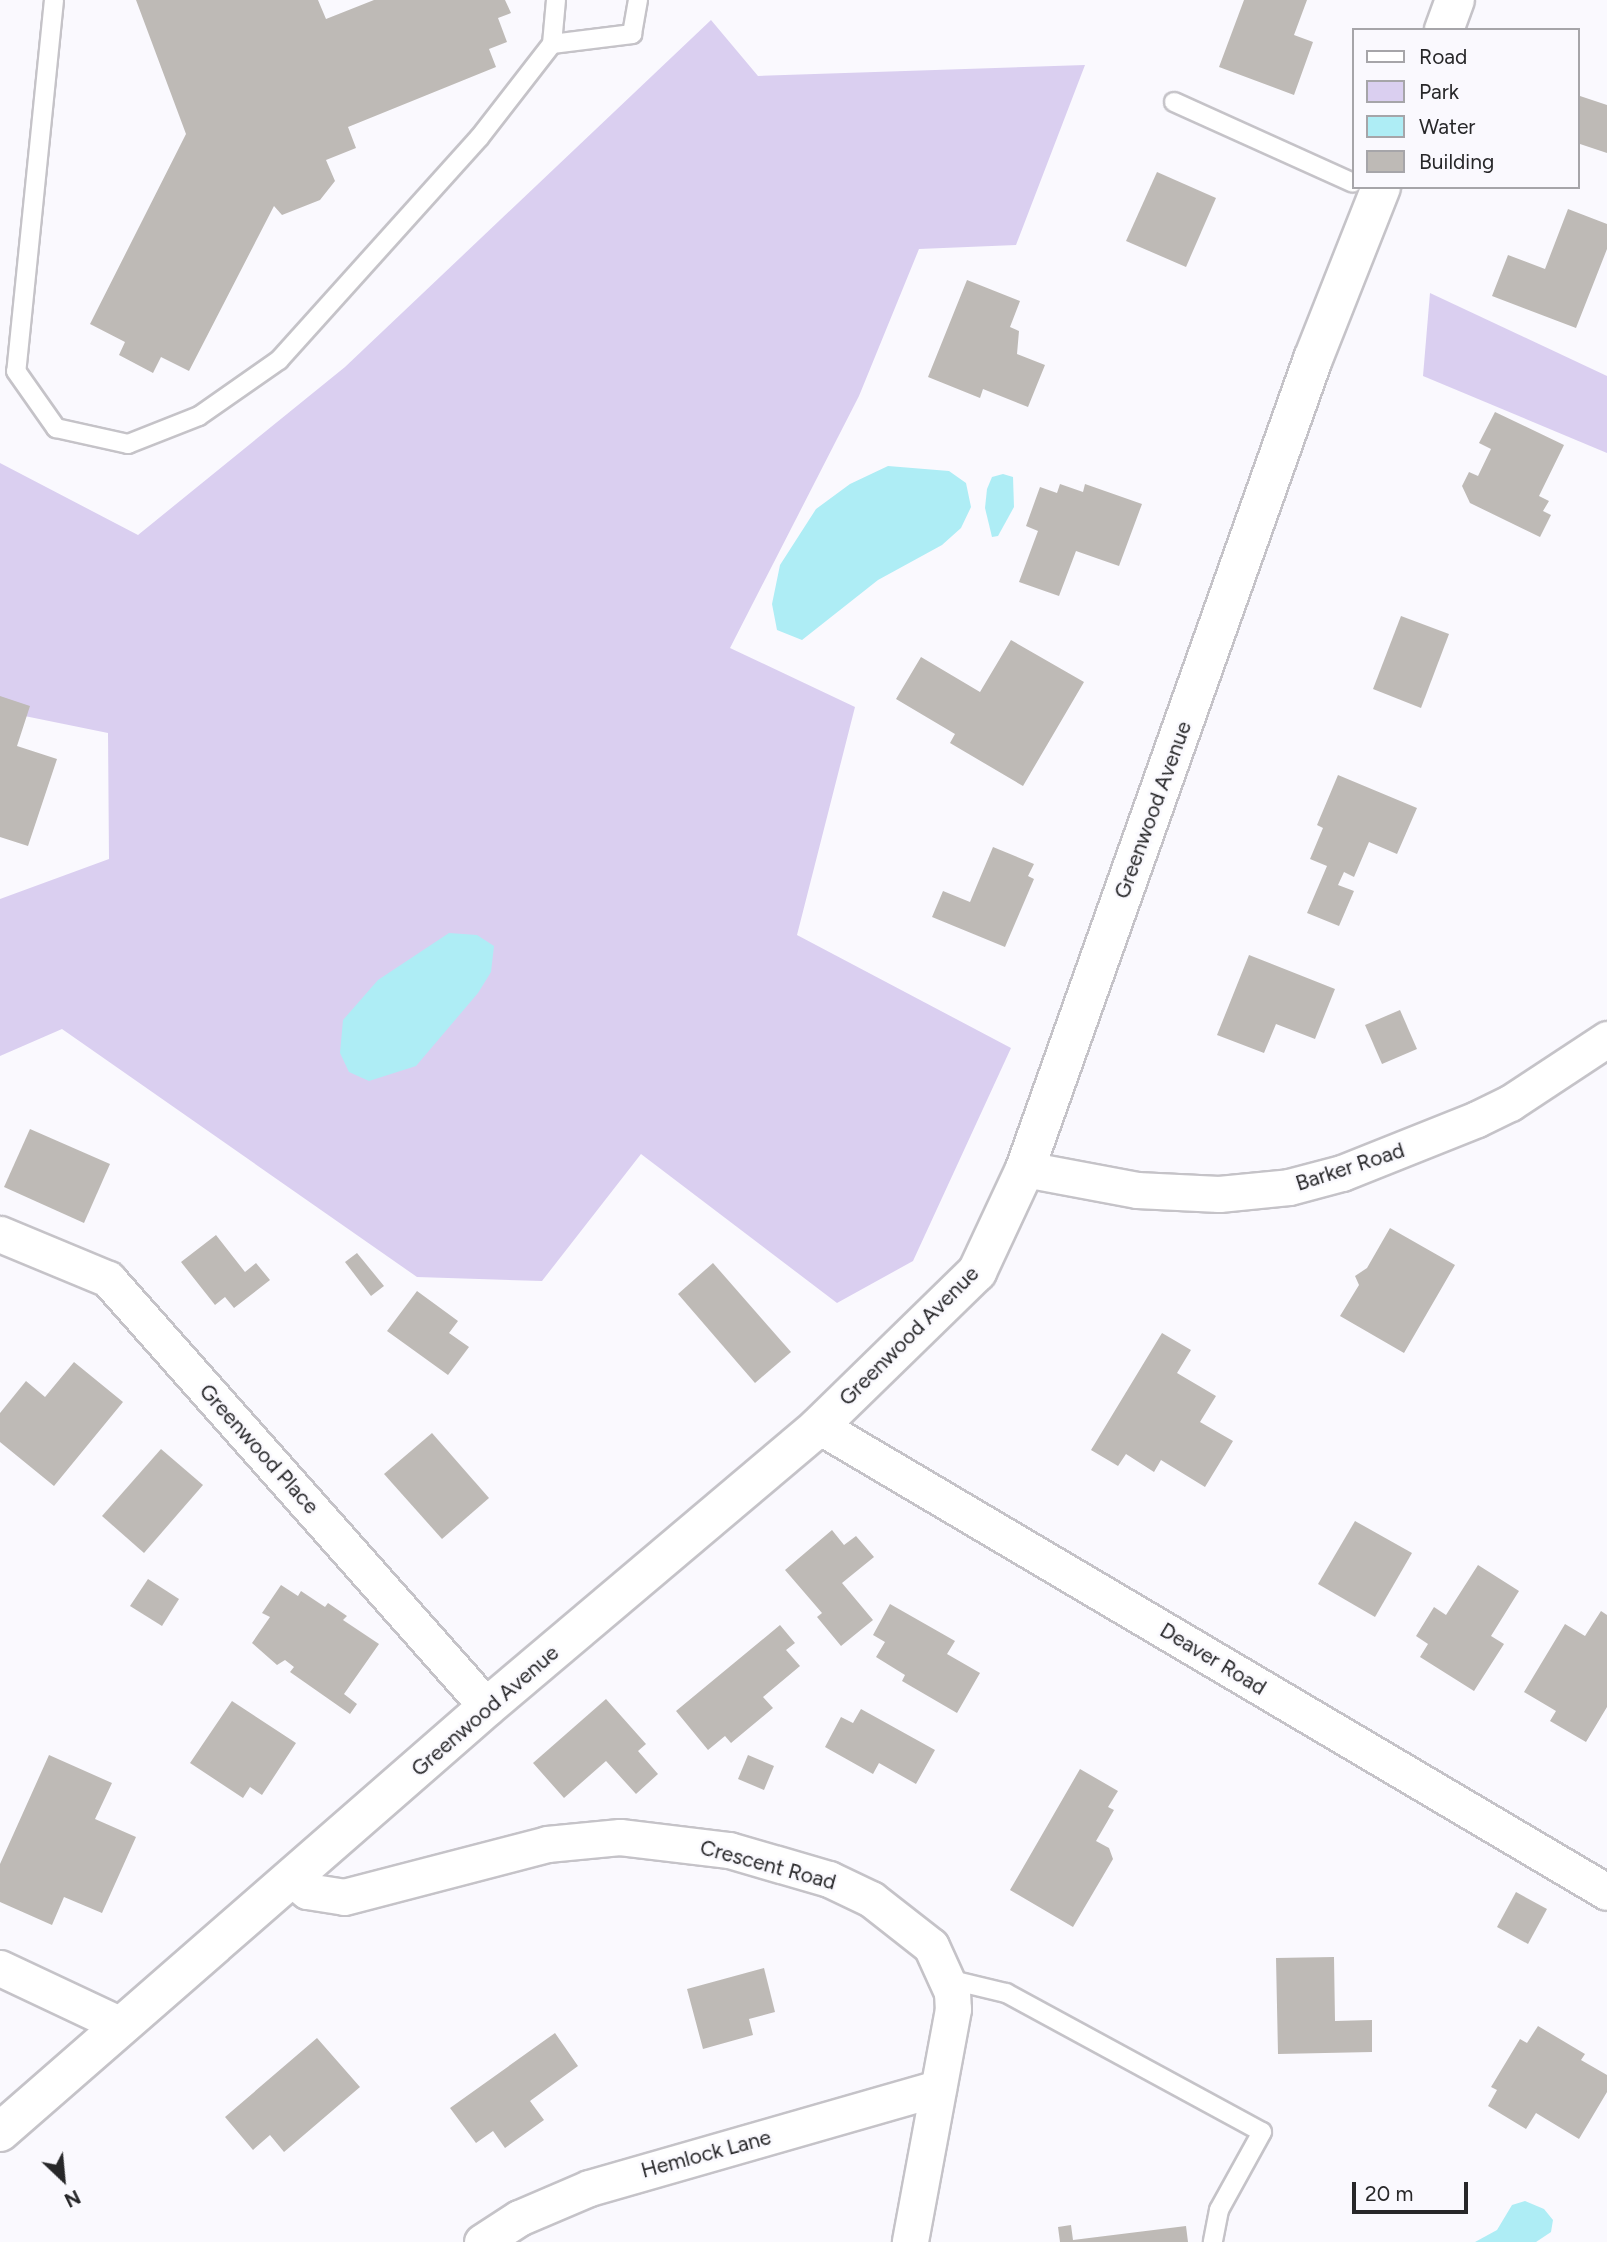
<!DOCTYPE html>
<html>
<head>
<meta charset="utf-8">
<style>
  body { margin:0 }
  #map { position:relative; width:1607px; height:2242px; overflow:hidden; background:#faf9fe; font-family:Figtree,sans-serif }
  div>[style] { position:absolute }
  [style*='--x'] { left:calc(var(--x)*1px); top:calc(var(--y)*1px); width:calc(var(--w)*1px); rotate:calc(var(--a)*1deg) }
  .green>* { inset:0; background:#dacff0 }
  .water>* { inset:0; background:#aeedf5 }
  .building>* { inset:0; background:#bebab6 }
  .roads { filter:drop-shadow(2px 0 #c5c3c8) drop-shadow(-2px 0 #c5c3c8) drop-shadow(0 2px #c5c3c8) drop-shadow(0 -2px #c5c3c8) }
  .lane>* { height:18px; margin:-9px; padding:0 9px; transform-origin:9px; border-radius:9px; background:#fff }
  .street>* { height:35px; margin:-17.5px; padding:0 17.5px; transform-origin:17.5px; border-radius:17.5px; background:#fff }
  .secondary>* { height:38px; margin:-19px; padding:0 19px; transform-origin:19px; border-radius:19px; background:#fff }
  span { translate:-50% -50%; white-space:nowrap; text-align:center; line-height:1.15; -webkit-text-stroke:5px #faf9fe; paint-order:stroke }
  .street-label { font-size:21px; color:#272729 }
  .legend { position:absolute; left:1352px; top:28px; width:228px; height:161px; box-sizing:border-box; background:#faf9fe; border:2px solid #a6a5a9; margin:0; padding:9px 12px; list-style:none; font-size:21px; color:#272729 }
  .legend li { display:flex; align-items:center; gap:14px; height:35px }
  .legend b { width:35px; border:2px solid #a6a5a9 }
  .north { position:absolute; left:28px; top:2144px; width:70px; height:70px; -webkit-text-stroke:5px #faf9fe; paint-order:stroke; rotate:154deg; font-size:19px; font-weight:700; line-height:28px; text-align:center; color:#272729 }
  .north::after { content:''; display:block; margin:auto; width:24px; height:32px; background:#272729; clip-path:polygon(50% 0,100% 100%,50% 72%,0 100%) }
  .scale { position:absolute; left:1352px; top:2182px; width:116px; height:32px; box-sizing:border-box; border:4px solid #272729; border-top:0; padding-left:9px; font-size:21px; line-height:24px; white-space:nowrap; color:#272729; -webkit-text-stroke:5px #faf9fe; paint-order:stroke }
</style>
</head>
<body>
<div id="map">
  <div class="green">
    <div style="clip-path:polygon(711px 20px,758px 76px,1085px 65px,1016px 245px,919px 249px,859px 396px,730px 648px,855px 707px,797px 935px,1011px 1048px,913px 1261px,837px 1303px,641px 1154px,542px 1281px,417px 1277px,62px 1029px,0 1056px,0 899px,109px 859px,108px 733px,0 711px,0 463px,138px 535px,345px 367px)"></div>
    <div style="clip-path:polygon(1430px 293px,1607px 376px,1607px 453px,1423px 376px)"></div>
  </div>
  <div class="water">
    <div style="clip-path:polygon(888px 466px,949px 471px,966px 483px,971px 507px,961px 528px,942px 545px,878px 580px,802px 640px,777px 630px,772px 604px,780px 565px,816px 509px,850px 484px)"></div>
    <div style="clip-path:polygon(1003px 474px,1013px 477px,1014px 507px,998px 536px,992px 537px,985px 508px,987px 489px,992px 477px)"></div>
    <div style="clip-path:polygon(449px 933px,477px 935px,494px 946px,491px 972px,478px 993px,416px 1066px,369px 1081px,349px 1072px,340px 1053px,343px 1020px,378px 980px)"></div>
    <div style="clip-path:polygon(1525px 2201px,1544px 2209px,1553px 2220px,1551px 2232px,1536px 2242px,1475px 2242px,1497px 2230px,1512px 2205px)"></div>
  </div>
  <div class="building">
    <div style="clip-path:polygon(136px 0,318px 0,326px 19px,374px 0,505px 0,511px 13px,498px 18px,507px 42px,489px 49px,496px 67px,348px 127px,356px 148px,326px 160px,335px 181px,320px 200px,282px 215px,274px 206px,189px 371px,161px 357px,153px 373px,119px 355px,125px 342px,90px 324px,186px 134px)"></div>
    <div style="clip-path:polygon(1244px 0,1307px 0,1294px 35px,1313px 42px,1294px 95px,1219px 67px)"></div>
    <div style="clip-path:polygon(1577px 95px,1607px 105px,1607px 153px,1577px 143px)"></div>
    <div style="clip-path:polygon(1157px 172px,1216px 198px,1186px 267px,1126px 241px)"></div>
    <div style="clip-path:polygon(1568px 209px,1607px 224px,1607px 249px,1576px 328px,1492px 296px,1508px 255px,1545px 269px)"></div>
    <div style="clip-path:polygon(967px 280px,1020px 301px,1010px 327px,1019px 331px,1017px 354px,1045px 365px,1028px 407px,983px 389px,980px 398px,928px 377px)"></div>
    <div style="clip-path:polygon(1495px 412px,1564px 445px,1539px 496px,1549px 501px,1543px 511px,1551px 515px,1540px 537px,1470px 503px,1462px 486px,1469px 472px,1478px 476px,1491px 449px,1479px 443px)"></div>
    <div style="clip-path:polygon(1060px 484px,1083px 492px,1085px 484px,1142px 504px,1119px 566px,1076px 551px,1059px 596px,1019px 582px,1038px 531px,1026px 526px,1040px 487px,1057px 493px)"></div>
    <div style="clip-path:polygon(1401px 616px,1449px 634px,1421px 708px,1373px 689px)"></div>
    <div style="clip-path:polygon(1011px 640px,1084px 682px,1023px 786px,950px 743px,955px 734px,896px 699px,921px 657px,980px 692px)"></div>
    <div style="clip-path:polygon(0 696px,30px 706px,17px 746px,57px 759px,28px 846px,0 837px)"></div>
    <div style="clip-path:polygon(1338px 775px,1417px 808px,1397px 854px,1369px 842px,1354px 877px,1344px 872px,1338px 885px,1354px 891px,1339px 926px,1307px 913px,1327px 866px,1310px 859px,1323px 828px,1317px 825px)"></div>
    <div style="clip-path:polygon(993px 847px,1034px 864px,1028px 876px,1034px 879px,1005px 947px,932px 917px,943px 891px,970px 902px)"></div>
    <div style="clip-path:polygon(1249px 955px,1335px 989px,1315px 1039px,1276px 1024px,1264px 1053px,1217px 1035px)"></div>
    <div style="clip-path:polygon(1400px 1010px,1417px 1049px,1382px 1064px,1365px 1025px)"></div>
    <div style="clip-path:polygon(30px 1129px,110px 1164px,84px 1223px,4px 1187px)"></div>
    <div style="clip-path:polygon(1390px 1228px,1455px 1265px,1404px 1353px,1340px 1316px,1359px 1285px,1355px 1276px,1367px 1268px)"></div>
    <div style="clip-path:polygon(216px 1235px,245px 1272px,256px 1263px,270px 1280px,234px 1308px,225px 1297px,215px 1305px,181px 1262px)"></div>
    <div style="clip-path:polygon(357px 1253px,384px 1286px,371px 1296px,345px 1262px)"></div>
    <div style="clip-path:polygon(713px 1263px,791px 1352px,755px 1383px,678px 1294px)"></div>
    <div style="clip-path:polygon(417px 1291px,458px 1321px,449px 1333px,469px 1347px,448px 1375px,387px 1331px)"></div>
    <div style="clip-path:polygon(1162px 1333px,1191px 1350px,1177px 1373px,1216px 1396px,1200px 1422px,1233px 1441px,1205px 1487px,1161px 1460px,1154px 1472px,1126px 1454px,1118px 1466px,1091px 1450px)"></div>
    <div style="clip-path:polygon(74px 1362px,123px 1402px,54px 1486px,0 1442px,0 1413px,26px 1381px,45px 1397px)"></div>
    <div style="clip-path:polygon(432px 1433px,489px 1498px,442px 1539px,384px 1474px)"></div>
    <div style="clip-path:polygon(161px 1449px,203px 1485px,144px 1553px,102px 1516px)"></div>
    <div style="clip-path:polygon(1355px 1521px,1412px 1553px,1375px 1617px,1318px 1584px)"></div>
    <div style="clip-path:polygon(832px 1530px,844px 1545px,856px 1536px,874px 1557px,842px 1583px,873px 1620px,841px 1646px,817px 1617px,822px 1613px,785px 1570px)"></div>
    <div style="clip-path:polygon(1478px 1565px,1519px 1591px,1491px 1636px,1504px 1644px,1474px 1691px,1420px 1657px,1428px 1644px,1416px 1636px,1434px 1607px,1446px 1615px)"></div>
    <div style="clip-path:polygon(148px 1579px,179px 1599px,162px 1626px,130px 1606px)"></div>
    <div style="clip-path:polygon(281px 1585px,298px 1596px,301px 1591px,325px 1607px,328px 1603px,347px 1616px,343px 1620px,379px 1644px,344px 1694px,357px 1704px,350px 1714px,290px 1672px,294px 1667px,285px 1660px,277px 1665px,252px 1643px,270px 1617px,262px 1613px)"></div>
    <div style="clip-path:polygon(890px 1604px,955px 1641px,947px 1654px,980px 1673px,957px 1713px,902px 1681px,905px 1675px,876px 1657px,885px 1642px,873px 1635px)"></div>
    <div style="clip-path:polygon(1601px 1611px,1607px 1615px,1607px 1707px,1586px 1742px,1550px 1721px,1556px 1711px,1524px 1692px,1565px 1624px,1585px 1636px)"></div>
    <div style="clip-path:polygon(780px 1625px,795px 1643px,786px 1650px,800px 1666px,763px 1697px,773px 1708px,731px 1743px,725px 1736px,708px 1750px,676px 1711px)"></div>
    <div style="clip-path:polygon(606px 1699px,646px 1744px,638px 1751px,658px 1774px,636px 1794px,606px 1761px,564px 1798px,533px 1763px)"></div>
    <div style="clip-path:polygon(232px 1701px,296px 1743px,262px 1795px,250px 1787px,243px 1798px,190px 1763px)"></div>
    <div style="clip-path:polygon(861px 1709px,935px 1750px,916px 1784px,879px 1763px,873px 1774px,825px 1747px,841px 1717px,853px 1723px)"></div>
    <div style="clip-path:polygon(49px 1755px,112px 1783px,95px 1819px,136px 1837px,102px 1913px,64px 1897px,52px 1925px,0 1902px,0 1864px)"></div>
    <div style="clip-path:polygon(748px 1755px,774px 1766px,764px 1790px,738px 1779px)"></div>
    <div style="clip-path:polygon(1080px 1769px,1118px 1791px,1108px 1807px,1114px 1810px,1096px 1841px,1109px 1848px,1113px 1859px,1073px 1927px,1010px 1890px)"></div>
    <div style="clip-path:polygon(1516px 1892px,1547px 1909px,1528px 1944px,1497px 1927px)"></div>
    <div style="clip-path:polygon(1334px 1957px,1335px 2021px,1372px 2020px,1372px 2052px,1278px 2054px,1276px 1958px)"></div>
    <div style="clip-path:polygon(764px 1968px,775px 2012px,749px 2019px,753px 2035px,703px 2049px,687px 1989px)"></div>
    <div style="clip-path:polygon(1538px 2026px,1585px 2054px,1581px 2060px,1607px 2075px,1607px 2092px,1579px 2139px,1536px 2113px,1526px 2129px,1488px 2106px,1497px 2090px,1491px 2087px,1520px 2039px,1527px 2043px)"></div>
    <div style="clip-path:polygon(555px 2033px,578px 2066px,530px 2101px,544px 2120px,505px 2148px,493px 2131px,476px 2143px,450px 2108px)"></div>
    <div style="clip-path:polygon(317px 2038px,360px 2087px,284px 2152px,270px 2135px,253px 2150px,225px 2117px)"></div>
    <div style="clip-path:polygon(1071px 2225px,1073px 2240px,1186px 2226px,1188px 2242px,1060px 2242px,1058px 2227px)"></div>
  </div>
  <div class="roads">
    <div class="lane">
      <div style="--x:54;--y:0;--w:373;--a:95.8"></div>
      <div style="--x:16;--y:371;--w:70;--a:54.9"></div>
      <div style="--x:56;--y:428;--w:74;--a:12.5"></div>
      <div style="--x:128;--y:444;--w:76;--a:-21.5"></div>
      <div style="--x:199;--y:416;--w:98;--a:-35"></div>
      <div style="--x:279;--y:360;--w:299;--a:-48"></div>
      <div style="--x:479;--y:138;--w:119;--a:-52.2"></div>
      <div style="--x:556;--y:0;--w:44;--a:95.2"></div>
      <div style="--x:552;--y:44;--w:81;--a:-7.1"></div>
      <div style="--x:632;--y:34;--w:35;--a:-80"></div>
      <div style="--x:1174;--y:102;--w:196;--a:24.3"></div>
      <div style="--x:948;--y:1979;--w:60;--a:13.6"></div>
      <div style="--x:1006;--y:1993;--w:291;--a:28.5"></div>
      <div style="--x:1262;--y:2132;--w:89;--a:118.9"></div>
      <div style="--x:1219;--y:2210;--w:33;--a:101"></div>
    </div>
    <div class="street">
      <div style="--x:1025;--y:1169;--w:114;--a:10.6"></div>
      <div style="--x:1137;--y:1190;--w:82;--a:2.8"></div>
      <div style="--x:1219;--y:1194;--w:70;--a:-5.7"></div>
      <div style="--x:1289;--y:1187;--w:55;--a:-14.8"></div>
      <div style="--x:1342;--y:1173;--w:145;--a:-21.8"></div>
      <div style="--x:1477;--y:1119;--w:37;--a:-26"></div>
      <div style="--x:1510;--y:1103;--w:116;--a:-33.4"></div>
      <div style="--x:0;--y:1234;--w:117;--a:22.6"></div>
      <div style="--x:108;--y:1279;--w:572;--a:48.47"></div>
      <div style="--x:819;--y:1426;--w:915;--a:30.6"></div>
      <div style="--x:293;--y:1880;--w:18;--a:38"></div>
      <div style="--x:307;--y:1891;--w:37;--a:9"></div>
      <div style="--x:344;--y:1897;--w:210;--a:-14.6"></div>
      <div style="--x:547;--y:1844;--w:73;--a:-5.5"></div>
      <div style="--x:620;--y:1837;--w:110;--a:6.8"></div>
      <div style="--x:729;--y:1850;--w:104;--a:16.2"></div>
      <div style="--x:829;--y:1879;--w:47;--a:25.5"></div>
      <div style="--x:871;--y:1899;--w:76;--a:38.1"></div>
      <div style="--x:931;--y:1946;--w:51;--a:65.5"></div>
      <div style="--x:952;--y:1992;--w:17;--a:87"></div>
      <div style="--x:953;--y:2009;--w:237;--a:100.5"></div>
      <div style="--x:0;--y:1968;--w:134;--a:25.2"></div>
      <div style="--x:482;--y:2242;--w:44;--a:-33"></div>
      <div style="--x:519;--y:2218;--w:76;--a:-23.2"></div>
      <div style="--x:589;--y:2188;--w:363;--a:-16"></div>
    </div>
    <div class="secondary">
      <div style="--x:1444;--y:30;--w:32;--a:-70"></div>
      <div style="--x:0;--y:2132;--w:646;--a:-41.11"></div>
      <div style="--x:487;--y:1707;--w:435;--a:-40.2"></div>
      <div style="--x:819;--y:1426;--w:221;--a:-44.3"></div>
      <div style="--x:977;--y:1272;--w:114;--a:-65"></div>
      <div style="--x:1025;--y:1169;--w:860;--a:-70.43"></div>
      <div style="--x:1313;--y:359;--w:185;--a:-68.4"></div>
    </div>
  </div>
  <div class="street-label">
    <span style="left:1153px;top:810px;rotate:-70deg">Greenwood Avenue</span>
    <span style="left:1350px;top:1167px;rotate:-18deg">Barker Road</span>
    <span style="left:909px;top:1336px;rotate:-45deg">Greenwood Avenue</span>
    <span style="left:259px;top:1449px;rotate:48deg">Greenwood Place</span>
    <span style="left:1213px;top:1659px;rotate:31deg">Deaver Road</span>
    <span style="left:485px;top:1711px;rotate:-41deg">Greenwood Avenue</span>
    <span style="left:768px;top:1865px;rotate:15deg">Crescent Road</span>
    <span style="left:706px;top:2154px;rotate:-15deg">Hemlock Lane</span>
  </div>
  <ul class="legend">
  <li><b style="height:9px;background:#fff"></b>Road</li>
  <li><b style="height:19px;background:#dacff0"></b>Park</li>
  <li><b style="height:19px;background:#aeedf5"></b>Water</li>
  <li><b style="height:19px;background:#bebab6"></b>Building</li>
  </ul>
  <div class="north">N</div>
  <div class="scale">20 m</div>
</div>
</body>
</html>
